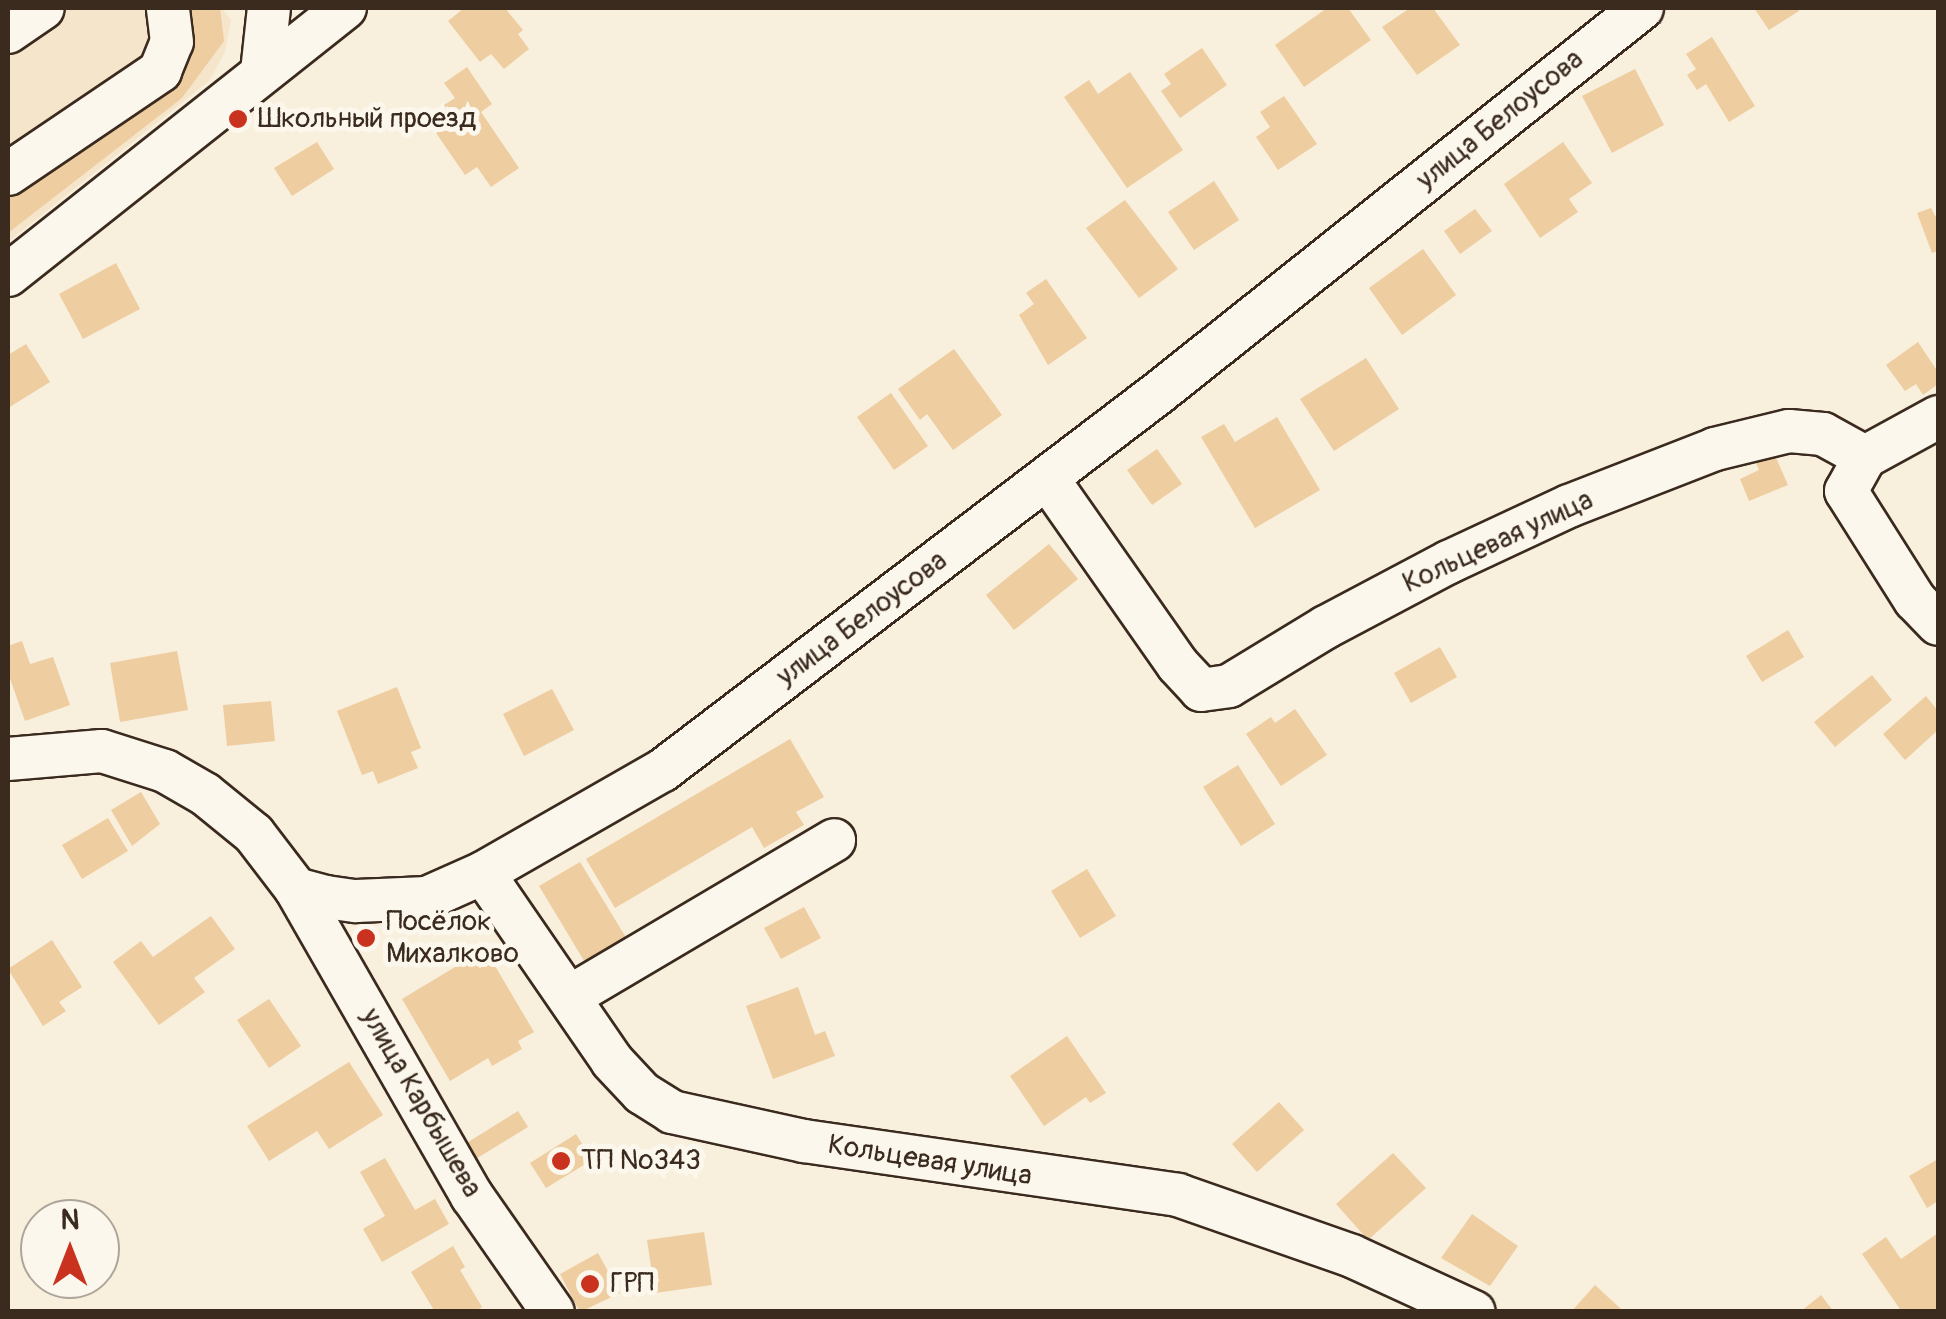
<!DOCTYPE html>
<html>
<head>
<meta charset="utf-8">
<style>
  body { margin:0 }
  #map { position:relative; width:1946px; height:1319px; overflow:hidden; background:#f8efdd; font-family:Pangolin,sans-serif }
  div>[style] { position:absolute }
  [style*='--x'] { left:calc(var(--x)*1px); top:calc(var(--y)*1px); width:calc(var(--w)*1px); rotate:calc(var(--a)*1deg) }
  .built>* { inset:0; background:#f5e5cb }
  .building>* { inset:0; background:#eecda0 }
  .roads { filter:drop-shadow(2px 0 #3b2a1e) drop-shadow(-2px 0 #3b2a1e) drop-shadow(0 2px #3b2a1e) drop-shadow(0 -2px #3b2a1e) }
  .minor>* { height:42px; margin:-21px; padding:0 21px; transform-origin:21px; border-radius:21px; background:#fbf7ec }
  .dots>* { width:28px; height:28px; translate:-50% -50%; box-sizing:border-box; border:5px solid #fbf7ec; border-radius:50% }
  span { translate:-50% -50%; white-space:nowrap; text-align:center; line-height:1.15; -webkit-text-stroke:10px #fbf7ec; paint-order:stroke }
  .poi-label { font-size:28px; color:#3b2a1e }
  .left { translate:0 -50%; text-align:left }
  .street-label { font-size:28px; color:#3b2a1e }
  .frame { position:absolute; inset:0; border:10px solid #3b2a1e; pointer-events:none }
  .north { position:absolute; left:20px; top:1199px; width:100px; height:100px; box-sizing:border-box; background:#fbf7ec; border:2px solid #aea59a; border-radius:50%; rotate:0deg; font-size:28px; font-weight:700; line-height:40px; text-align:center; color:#3b2a1e }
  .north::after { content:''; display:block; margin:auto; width:35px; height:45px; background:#c8321e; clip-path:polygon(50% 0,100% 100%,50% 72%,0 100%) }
</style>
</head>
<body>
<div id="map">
  <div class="built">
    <div style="clip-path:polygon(8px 8px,222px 8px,231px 20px,225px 52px,209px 81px,8px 242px)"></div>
  </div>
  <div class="building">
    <div style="clip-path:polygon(181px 8px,220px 8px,224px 41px,182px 98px,8px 233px,8px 176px,169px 77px)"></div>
    <div style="clip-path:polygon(464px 8px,505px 8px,523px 30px,518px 34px,529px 49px,504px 69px,491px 54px,480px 62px,448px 21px)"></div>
    <div style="clip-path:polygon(1327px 8px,1348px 8px,1371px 40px,1304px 87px,1275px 45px)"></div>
    <div style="clip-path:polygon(1410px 8px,1433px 8px,1460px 45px,1417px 75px,1382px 27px)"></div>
    <div style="clip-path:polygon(1754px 8px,1797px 8px,1799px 11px,1769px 30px)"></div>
    <div style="clip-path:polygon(1712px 37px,1755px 106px,1729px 122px,1706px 84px,1697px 90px,1687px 75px,1696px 69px,1686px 54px)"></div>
    <div style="clip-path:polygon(1202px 48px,1227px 85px,1180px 118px,1161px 91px,1171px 84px,1164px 74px)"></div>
    <div style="clip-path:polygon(467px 67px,492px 104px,481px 112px,519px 168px,491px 187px,477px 167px,465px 175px,436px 133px,455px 121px,444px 105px,455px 98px,444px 83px)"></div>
    <div style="clip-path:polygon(1635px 69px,1664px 125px,1612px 153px,1582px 96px)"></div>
    <div style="clip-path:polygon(1130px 72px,1183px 150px,1127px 188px,1064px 97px,1089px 80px,1098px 94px)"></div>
    <div style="clip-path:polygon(1284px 96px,1317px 144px,1278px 170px,1256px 137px,1270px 127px,1260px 112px)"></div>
    <div style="clip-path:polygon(317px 142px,334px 169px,292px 196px,274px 168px)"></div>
    <div style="clip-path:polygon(1563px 142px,1592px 183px,1569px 199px,1578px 212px,1540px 238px,1504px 184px)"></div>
    <div style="clip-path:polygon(1214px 181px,1239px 220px,1194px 250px,1168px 212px)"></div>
    <div style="clip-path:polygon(1125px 200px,1178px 269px,1139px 298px,1086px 228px)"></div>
    <div style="clip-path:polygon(1931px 208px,1938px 221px,1938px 251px,1932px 253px,1917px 213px)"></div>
    <div style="clip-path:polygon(1475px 209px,1492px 231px,1460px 254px,1444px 231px)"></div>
    <div style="clip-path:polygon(1423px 249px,1456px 295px,1402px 335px,1369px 288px)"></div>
    <div style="clip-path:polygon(116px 263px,140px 309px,83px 339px,59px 294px)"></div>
    <div style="clip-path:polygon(1046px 279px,1087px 338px,1048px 365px,1019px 315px,1034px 304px,1026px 293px)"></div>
    <div style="clip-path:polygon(1918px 342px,1938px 372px,1938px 384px,1923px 395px,1916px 384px,1905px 391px,1886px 365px)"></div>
    <div style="clip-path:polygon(26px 344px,50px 382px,8px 408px,8px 355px)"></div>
    <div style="clip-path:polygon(954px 349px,1002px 415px,953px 450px,927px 414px,920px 420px,898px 389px)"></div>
    <div style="clip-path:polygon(1366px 358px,1399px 409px,1334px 451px,1300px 399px)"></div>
    <div style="clip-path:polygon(891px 393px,928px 446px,894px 470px,857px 417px)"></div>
    <div style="clip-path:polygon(1277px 417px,1320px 490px,1255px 528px,1201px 437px,1224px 424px,1235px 442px)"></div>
    <div style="clip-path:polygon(1157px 449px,1182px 484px,1152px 505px,1127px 470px)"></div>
    <div style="clip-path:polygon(1774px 453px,1788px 485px,1749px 501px,1740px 479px,1759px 470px,1755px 461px)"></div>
    <div style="clip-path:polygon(1049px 544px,1078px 579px,1014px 630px,986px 595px)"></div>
    <div style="clip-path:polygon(1788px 630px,1804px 657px,1762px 682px,1746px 656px)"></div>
    <div style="clip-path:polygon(22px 641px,30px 664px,53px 657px,70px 705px,25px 721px,8px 673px,8px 646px)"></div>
    <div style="clip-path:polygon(1440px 647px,1457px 677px,1411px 703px,1394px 673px)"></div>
    <div style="clip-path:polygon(177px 651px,188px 710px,120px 722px,110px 663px)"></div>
    <div style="clip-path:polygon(1872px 675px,1892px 700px,1835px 747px,1814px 722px)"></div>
    <div style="clip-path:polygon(397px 687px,421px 748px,411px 752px,418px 768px,378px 784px,373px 771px,362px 775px,337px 711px)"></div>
    <div style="clip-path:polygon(552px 689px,574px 730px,524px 756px,503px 714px)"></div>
    <div style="clip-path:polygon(1926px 696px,1938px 711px,1938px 730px,1905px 760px,1883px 734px)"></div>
    <div style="clip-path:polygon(271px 701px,275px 741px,227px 746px,223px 705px)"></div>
    <div style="clip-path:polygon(1295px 709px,1327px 755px,1281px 786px,1246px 734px,1271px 717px,1275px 723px)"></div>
    <div style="clip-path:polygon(790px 739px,824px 797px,796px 812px,804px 825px,764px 848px,752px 827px,615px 908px,586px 859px)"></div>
    <div style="clip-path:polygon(1238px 765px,1275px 824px,1241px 846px,1203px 787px)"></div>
    <div style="clip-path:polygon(141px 792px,160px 824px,132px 846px,111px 810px)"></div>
    <div style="clip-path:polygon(108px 818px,128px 851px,82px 879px,62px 845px)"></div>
    <div style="clip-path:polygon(580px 862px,630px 944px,589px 969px,539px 886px)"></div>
    <div style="clip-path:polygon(1087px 869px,1116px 916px,1080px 938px,1051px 891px)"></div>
    <div style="clip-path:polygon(804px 907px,821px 938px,781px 959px,764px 928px)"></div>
    <div style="clip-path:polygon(211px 916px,235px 949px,194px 978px,205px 992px,159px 1025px,113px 962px,141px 941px,153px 957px)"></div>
    <div style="clip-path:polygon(52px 940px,82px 987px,59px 1002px,66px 1011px,43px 1026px,8px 969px)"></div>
    <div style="clip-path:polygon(485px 949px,534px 1032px,518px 1041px,522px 1049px,492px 1066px,488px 1058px,450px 1081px,402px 999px)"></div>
    <div style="clip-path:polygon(798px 987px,815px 1035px,825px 1031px,835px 1056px,773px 1079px,746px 1006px)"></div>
    <div style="clip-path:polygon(269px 999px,301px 1046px,269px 1068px,237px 1020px)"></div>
    <div style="clip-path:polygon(1067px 1036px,1106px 1093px,1090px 1103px,1086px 1097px,1044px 1126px,1010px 1076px)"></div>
    <div style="clip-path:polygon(349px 1062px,383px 1115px,329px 1149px,317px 1131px,269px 1161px,247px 1126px)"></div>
    <div style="clip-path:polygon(1279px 1102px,1304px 1130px,1257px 1172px,1232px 1144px)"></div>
    <div style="clip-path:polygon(518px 1111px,528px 1127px,474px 1160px,465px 1144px)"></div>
    <div style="clip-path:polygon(576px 1134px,592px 1160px,546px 1188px,530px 1163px)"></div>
    <div style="clip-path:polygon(1393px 1153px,1426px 1188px,1368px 1240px,1336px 1204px)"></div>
    <div style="clip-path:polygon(385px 1158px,415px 1210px,435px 1199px,449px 1224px,382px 1262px,363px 1229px,385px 1216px,360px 1172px)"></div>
    <div style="clip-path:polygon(1938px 1159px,1938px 1201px,1927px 1208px,1909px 1176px)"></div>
    <div style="clip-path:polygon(1472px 1214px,1518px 1246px,1490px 1286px,1441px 1258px)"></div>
    <div style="clip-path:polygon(704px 1232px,712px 1285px,655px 1293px,647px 1240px)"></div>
    <div style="clip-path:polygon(1938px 1233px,1938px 1312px,1902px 1312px,1862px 1254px,1886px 1237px,1901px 1259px)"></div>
    <div style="clip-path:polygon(453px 1246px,465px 1267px,460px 1270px,482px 1307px,474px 1312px,435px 1312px,411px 1272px)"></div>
    <div style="clip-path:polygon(598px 1253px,620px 1293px,580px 1312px,560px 1274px)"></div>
    <div style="clip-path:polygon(1595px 1285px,1621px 1309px,1619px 1312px,1571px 1312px)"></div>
    <div style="clip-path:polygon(1821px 1295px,1834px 1312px,1800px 1312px)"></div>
  </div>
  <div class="roads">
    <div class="minor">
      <div style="--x:8;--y:32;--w:42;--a:-34.4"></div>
      <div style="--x:262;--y:72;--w:64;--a:-83.8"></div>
      <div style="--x:8;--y:174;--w:184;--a:-34.1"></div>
      <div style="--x:160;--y:71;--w:31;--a:-68"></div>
      <div style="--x:172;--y:42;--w:34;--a:-97"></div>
      <div style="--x:8;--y:275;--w:430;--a:-38.4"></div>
      <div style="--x:1865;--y:457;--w:83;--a:-28.7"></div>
      <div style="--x:1047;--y:478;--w:228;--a:55"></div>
      <div style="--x:1178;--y:665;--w:34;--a:47"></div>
      <div style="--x:1201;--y:690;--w:28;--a:-8"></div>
      <div style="--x:1229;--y:686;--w:114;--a:-31.3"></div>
      <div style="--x:1326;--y:627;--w:139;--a:-27.9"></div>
      <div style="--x:1449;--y:562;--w:132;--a:-25"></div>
      <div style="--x:1569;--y:506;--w:157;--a:-21.3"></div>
      <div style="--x:1715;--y:449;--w:76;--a:-13.7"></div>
      <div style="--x:1789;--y:431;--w:34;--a:5"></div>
      <div style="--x:1823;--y:434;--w:48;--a:28.7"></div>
      <div style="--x:1865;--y:457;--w:39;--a:119"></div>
      <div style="--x:1846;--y:491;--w:129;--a:57.7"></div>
      <div style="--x:1915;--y:600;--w:33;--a:46"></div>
      <div style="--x:8;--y:759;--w:94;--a:-4.9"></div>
      <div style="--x:102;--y:751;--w:66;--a:17.6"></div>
      <div style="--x:165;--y:771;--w:46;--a:29.9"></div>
      <div style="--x:205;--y:794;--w:63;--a:39.2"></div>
      <div style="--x:254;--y:834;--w:69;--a:52.6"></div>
      <div style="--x:296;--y:889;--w:31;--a:15"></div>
      <div style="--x:326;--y:897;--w:30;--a:8"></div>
      <div style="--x:356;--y:901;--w:71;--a:-2.4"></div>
      <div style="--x:427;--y:898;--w:61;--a:-24.1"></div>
      <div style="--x:483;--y:873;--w:207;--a:-29.8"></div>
      <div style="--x:663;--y:770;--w:621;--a:-37.28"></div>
      <div style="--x:1157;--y:394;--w:620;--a:-38.52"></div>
      <div style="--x:483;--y:873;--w:228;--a:55.5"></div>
      <div style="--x:612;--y:1061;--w:44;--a:46.8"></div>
      <div style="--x:642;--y:1093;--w:36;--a:32"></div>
      <div style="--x:672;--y:1112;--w:135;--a:12.4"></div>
      <div style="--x:804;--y:1141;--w:378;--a:8.2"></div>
      <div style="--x:1178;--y:1195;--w:184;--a:19.3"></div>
      <div style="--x:1352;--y:1256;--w:134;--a:24.7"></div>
      <div style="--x:296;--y:889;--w:354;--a:60.2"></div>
      <div style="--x:472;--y:1196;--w:141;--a:55.1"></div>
      <div style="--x:569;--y:997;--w:308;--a:-30.6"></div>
    </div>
  </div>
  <div class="dots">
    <div style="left:238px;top:119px;background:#c8321e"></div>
    <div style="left:366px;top:938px;background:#c8321e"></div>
    <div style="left:561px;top:1161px;background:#c8321e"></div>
    <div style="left:590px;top:1284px;background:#c8321e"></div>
  </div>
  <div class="poi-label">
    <span class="left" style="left:258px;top:119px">Школьный проезд</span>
    <span class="left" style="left:386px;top:938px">Посёлок<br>Михалково</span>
    <span class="left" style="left:581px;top:1161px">ТП №343</span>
    <span class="left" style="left:610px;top:1284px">ГРП</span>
  </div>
  <div class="street-label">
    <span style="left:1500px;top:120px;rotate:-39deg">улица Белоусова</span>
    <span style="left:1498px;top:542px;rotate:-25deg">Кольцевая улица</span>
    <span style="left:862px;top:619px;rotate:-37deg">улица Белоусова</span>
    <span style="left:421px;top:1103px;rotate:60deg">улица Карбышева</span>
    <span style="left:930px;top:1161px;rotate:9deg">Кольцевая улица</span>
  </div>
  <div class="frame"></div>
  <div class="north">N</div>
</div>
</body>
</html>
